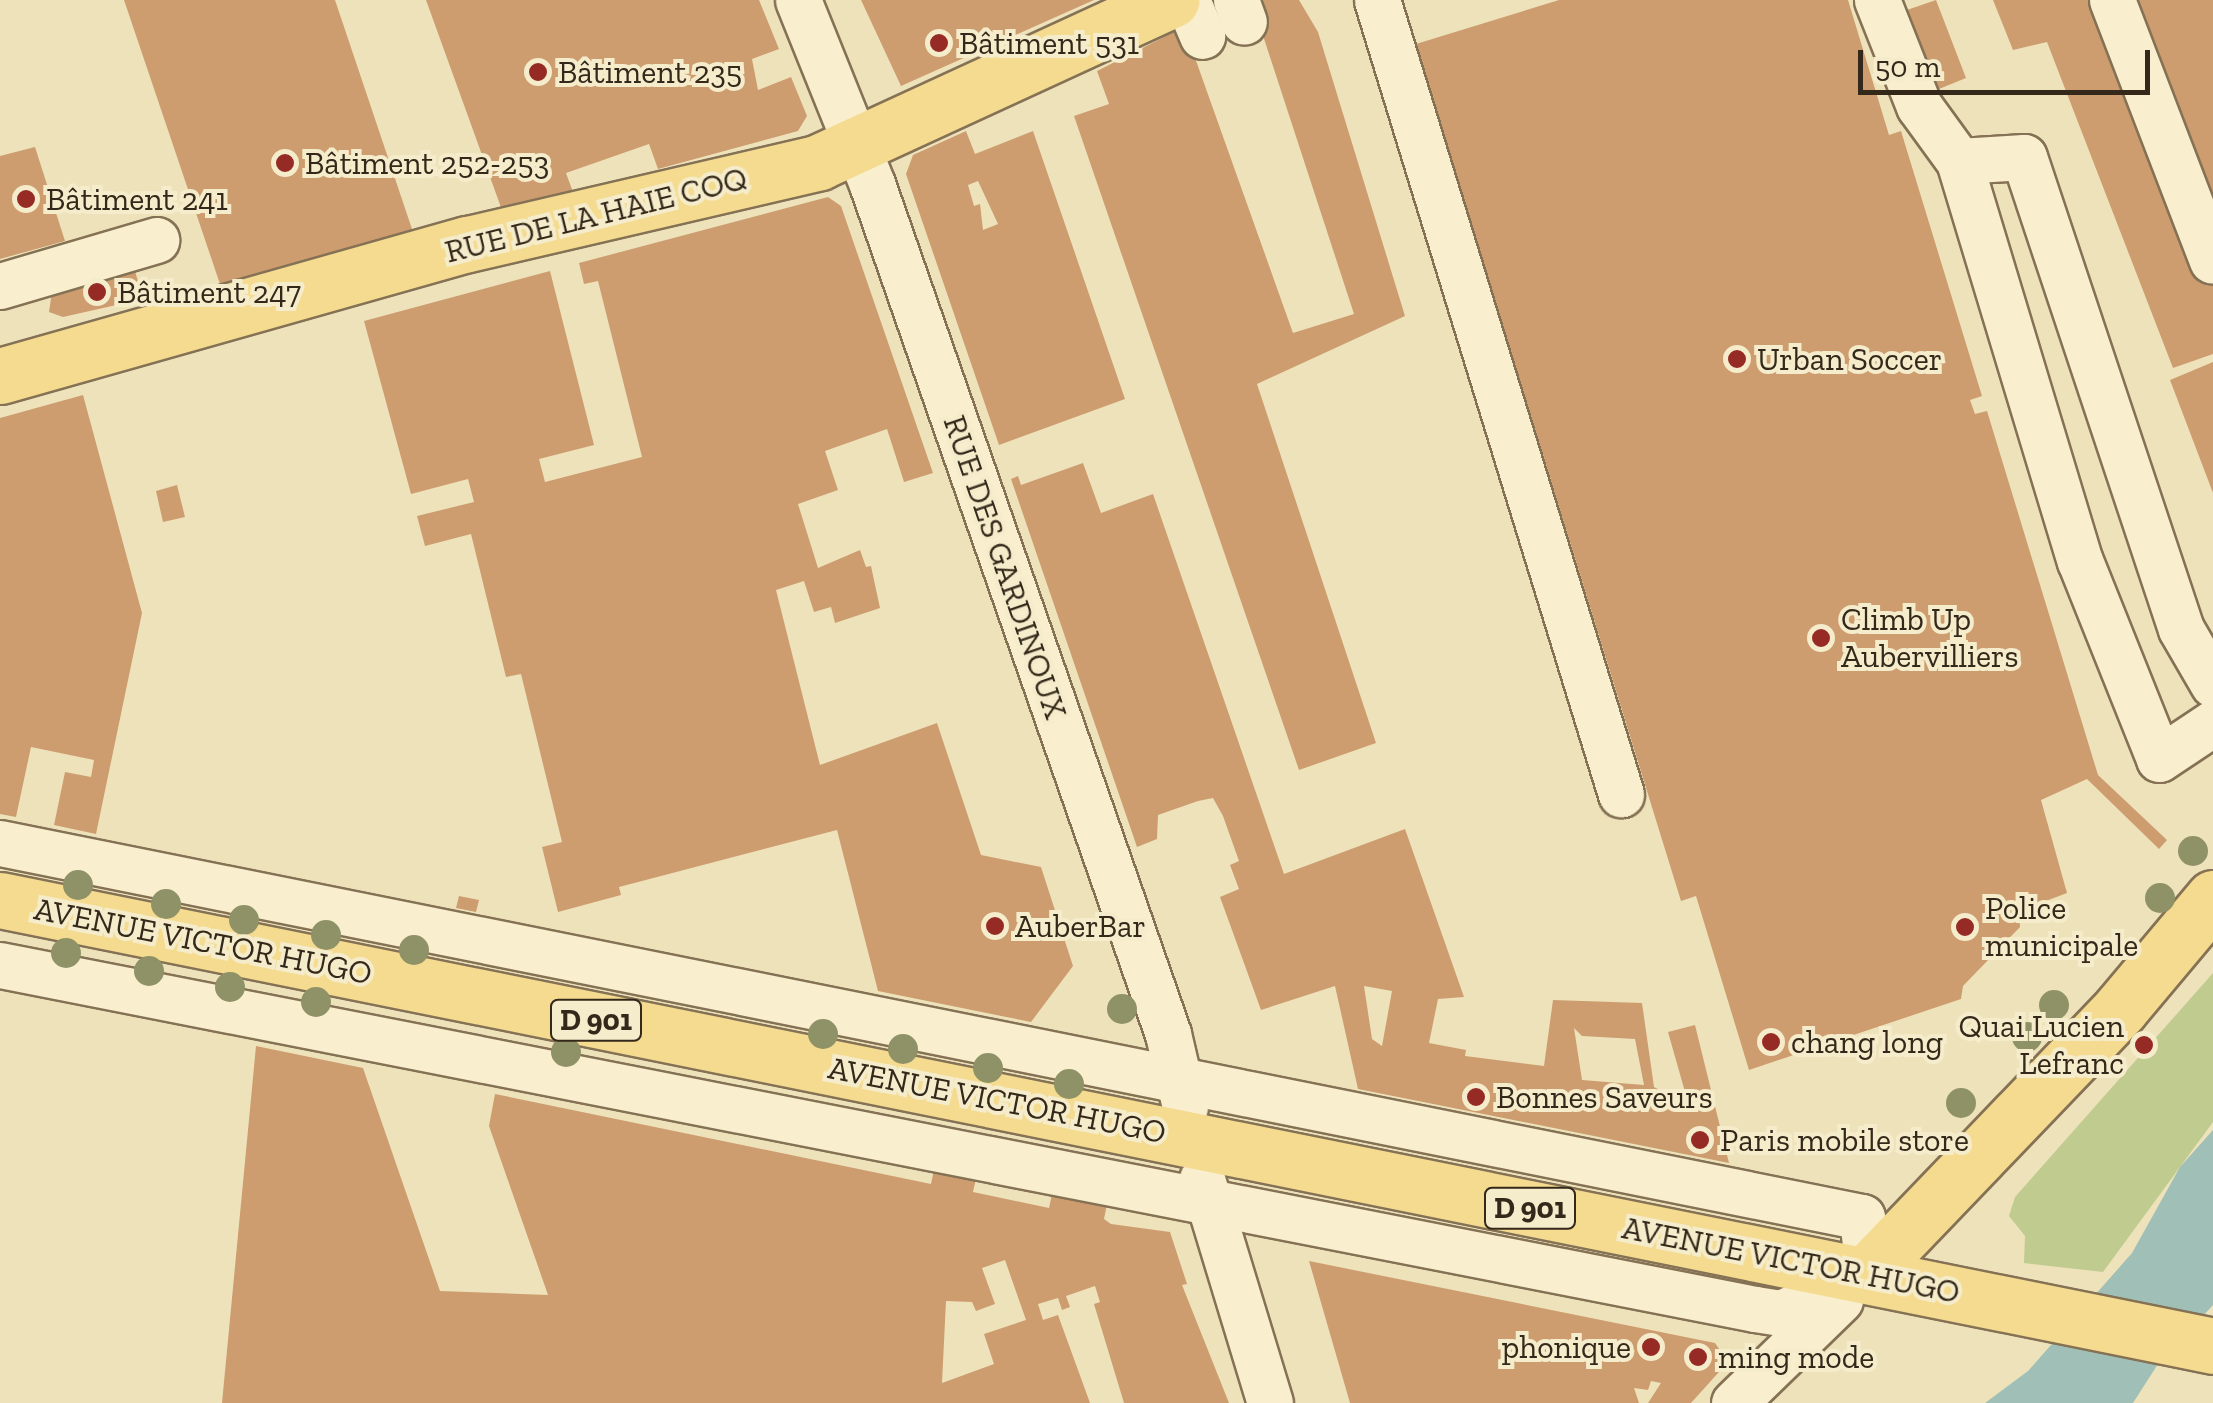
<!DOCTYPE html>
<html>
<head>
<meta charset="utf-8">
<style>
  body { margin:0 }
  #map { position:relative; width:2213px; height:1403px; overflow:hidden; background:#eee2bb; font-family:"Zilla Slab",serif }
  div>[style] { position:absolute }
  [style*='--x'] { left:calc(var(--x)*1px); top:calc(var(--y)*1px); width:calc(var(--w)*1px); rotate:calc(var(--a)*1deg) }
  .green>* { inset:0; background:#c0cb8f }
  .water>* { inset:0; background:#9fbfb7 }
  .building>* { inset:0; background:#cd9d70 }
  .roads { filter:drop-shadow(2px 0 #857255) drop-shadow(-2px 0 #857255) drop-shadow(0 2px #857255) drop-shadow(0 -2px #857255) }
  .minor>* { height:45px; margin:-22.5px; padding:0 22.5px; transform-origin:22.5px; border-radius:22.5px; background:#f9efce }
  .major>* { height:55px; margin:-27.5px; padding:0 27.5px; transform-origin:27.5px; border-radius:27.5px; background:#f4db90 }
  .trees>* { width:30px; height:30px; margin:-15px; border-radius:50%; background:#8f9266 }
  .dots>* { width:28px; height:28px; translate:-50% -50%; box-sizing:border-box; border:5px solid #f5eccb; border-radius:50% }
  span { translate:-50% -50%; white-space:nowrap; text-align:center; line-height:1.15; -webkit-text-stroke:8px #f5eccb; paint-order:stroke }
  .shield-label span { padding:2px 8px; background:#f5eccb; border:2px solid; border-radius:8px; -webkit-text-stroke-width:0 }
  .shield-label { font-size:30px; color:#34281a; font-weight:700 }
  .poi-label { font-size:32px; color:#34281a }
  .left { translate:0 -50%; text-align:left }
  .right { translate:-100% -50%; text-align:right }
  .street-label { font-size:32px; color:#34281a }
  .scale { position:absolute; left:1858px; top:50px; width:292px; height:45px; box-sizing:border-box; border:5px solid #34281a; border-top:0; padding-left:12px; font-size:30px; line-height:35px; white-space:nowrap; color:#34281a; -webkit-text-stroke:8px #f5eccb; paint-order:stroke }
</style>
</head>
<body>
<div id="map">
  <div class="green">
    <div style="clip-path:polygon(2213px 973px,2213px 1122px,2103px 1272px,2024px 1263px,2025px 1236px,2009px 1216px,2015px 1197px)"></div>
  </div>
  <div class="water">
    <div style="clip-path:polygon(2213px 1130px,2213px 1305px,2156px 1367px,2133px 1403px,1985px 1403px,2028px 1371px,2132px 1253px,2180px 1167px)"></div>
  </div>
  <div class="building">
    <div style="clip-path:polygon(124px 0,335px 0,414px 235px,221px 287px)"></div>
    <div style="clip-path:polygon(426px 0,759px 0,779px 49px,752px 59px,758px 90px,791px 77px,807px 116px,798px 131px,658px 169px,649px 144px,566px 173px,577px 203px,507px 224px)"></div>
    <div style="clip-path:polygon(861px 0,1094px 0,901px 86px)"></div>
    <div style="clip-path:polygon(1264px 0,1299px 0,1318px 32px,1405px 316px,1257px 384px,1376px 743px,1299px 770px,1074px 116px,1109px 104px,1097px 71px,1184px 27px,1293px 333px,1354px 314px,1253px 5px)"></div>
    <div style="clip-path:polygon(1559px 0,1848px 0,1889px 135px,1901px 131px,1982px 396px,1970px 400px,1975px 414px,1987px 411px,2098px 775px,2167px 840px,2159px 849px,2087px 779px,2041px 800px,2067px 893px,2019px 911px,2020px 927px,1963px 986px,1961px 999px,1749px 1070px,1696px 896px,1681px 901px,1416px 44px)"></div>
    <div style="clip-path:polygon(1936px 0,1966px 78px,1934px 91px,1904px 11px)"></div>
    <div style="clip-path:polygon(1993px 0,2101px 0,2213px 283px,2213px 354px,2173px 368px,2047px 42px,2013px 50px)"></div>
    <div style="clip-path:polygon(2132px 0,2213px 0,2213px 204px)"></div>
    <div style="clip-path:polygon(evenodd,966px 131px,975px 154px,1033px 131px,1125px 399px,999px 445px,906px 174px,913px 155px,966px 131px,978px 181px,998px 224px,983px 230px,980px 204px,974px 206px,968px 185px,978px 181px)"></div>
    <div style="clip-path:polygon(35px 147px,65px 241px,0 259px,0 156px)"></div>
    <div style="clip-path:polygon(828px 197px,841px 206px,933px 473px,904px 482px,887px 429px,825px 451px,838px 490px,798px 504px,818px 568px,860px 550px,866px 567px,871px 566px,880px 608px,835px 623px,831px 607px,814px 612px,804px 581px,776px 590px,820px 765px,937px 723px,981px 855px,1041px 867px,1073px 966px,1031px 1022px,878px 991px,837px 830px,619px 887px,621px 895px,558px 912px,542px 847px,562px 842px,521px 674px,506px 677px,471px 534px,425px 546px,417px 516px,474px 502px,468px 479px,411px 494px,364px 321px,550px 271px,594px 445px,539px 459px,545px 482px,642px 457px,598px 281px,584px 284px,579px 263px)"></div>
    <div style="clip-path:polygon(133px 264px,143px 299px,63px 317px,49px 312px,53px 285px)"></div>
    <div style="clip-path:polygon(2213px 362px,2213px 493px,2170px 380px)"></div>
    <div style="clip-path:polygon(83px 395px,142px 613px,96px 834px,54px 825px,65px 772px,91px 777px,94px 760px,31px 747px,16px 817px,0 814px,0 418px)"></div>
    <div style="clip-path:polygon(evenodd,1083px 463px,1101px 513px,1153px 494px,1284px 874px,1405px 829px,1464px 997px,1438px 999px,1429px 1043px,1466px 1050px,1465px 1056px,1544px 1066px,1553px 1000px,1642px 1003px,1654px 1087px,1689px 1106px,1668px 1032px,1695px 1025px,1729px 1163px,1358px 1089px,1335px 986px,1261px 1010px,1220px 897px,1239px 889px,1230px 865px,1239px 861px,1223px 816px,1213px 798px,1198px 801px,1158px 815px,1157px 839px,1137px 847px,1011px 479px,1018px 476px,1021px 485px,1083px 463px,1364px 986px,1392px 991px,1382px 1046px,1372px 1039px,1364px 986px,1083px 463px,1574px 1028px,1582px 1036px,1635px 1039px,1644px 1085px,1582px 1080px,1574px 1028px)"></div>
    <div style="clip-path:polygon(177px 485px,185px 517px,163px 522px,156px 491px)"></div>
    <div style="clip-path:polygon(459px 896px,479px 900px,476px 912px,456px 908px)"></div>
    <div style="clip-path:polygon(evenodd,256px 1046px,363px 1068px,440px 1291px,548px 1295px,489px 1126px,495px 1094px,931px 1184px,935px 1165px,977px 1174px,973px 1192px,1049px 1208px,1052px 1194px,1107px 1204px,1104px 1219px,1111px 1224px,1170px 1232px,1187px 1284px,1182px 1285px,1229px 1403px,1124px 1403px,1094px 1304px,1100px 1302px,1095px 1286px,1066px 1296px,1070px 1307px,1062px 1310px,1058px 1298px,1038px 1304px,1043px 1320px,1058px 1315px,1090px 1403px,222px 1403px,256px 1046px,1005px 1260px,1026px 1320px,984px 1334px,994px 1364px,942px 1383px,946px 1301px,972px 1302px,976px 1311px,995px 1304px,982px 1268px,1005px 1260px)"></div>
    <div style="clip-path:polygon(1309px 1261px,1715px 1343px,1728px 1362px,1691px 1403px,1648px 1403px,1661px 1383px,1651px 1381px,1648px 1390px,1634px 1388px,1639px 1403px,1350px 1403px)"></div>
  </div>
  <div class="roads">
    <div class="minor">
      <div style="--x:798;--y:0;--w:198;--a:68.1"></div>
      <div style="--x:872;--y:184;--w:900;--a:70.8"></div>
      <div style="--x:1168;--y:1034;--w:75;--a:76.9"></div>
      <div style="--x:1187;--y:0;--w:39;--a:67"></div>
      <div style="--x:1236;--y:0;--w:23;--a:70"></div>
      <div style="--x:1377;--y:0;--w:831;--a:72.92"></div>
      <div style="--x:1877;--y:0;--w:114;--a:68.4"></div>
      <div style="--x:1919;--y:106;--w:68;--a:54"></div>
      <div style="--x:1959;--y:161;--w:418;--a:73.2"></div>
      <div style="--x:2080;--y:561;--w:213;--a:68.2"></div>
      <div style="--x:2159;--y:759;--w:65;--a:-33.7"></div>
      <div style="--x:2112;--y:0;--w:279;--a:69"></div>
      <div style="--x:1959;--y:161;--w:65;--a:-3.5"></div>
      <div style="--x:2024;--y:157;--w:497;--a:71.6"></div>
      <div style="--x:2181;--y:629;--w:64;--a:59.8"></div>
      <div style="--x:0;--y:286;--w:163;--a:-16.4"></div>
      <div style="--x:0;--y:843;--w:1899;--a:11.36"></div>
      <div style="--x:1862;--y:1217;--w:55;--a:83.8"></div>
      <div style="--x:0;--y:965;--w:1788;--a:11.09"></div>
      <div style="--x:1755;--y:1309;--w:26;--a:9"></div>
      <div style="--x:1781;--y:1313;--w:96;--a:-25.2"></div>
      <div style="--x:1202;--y:1179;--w:234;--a:73.1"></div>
      <div style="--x:1734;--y:1403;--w:148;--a:-44.2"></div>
    </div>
    <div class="major">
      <div style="--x:0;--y:376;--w:486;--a:-15.8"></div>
      <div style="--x:468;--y:244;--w:360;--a:-13.1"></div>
      <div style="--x:819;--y:162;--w:388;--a:-24.7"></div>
      <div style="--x:0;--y:900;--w:2257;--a:11.39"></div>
      <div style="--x:1868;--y:1272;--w:364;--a:-46.2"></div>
      <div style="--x:2120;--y:1009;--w:145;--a:-50"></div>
    </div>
  </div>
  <div class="trees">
    <div style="left:2193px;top:851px"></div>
    <div style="left:78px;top:885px"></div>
    <div style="left:2160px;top:898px"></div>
    <div style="left:166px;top:904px"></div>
    <div style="left:244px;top:920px"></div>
    <div style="left:326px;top:935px"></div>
    <div style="left:414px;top:950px"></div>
    <div style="left:66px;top:953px"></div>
    <div style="left:149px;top:971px"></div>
    <div style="left:230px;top:987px"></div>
    <div style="left:316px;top:1002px"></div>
    <div style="left:2054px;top:1005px"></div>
    <div style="left:1122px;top:1009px"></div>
    <div style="left:823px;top:1034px"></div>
    <div style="left:2027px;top:1037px"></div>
    <div style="left:903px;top:1049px"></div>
    <div style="left:566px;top:1052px"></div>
    <div style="left:988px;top:1068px"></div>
    <div style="left:1069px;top:1084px"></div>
    <div style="left:1961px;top:1103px"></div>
  </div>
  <div class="dots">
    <div style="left:939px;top:43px;background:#952b24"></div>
    <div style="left:538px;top:72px;background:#952b24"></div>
    <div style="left:285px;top:163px;background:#952b24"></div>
    <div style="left:26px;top:199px;background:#952b24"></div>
    <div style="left:97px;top:292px;background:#952b24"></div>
    <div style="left:1737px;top:359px;background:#952b24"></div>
    <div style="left:1821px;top:638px;background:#952b24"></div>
    <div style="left:995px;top:926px;background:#952b24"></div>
    <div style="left:1965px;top:927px;background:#952b24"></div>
    <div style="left:1771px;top:1042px;background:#952b24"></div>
    <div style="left:2144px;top:1045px;background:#952b24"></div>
    <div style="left:1476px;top:1097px;background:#952b24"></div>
    <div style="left:1700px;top:1140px;background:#952b24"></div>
    <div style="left:1651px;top:1347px;background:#952b24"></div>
    <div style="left:1698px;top:1357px;background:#952b24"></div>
  </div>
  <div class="shield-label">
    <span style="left:596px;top:1020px">D 901</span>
    <span style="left:1530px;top:1208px">D 901</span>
  </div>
  <div class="poi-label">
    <span class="left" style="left:959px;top:43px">Bâtiment 531</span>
    <span class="left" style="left:558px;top:72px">Bâtiment 235</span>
    <span class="left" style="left:305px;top:163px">Bâtiment 252-253</span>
    <span class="left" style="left:46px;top:199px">Bâtiment 241</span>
    <span class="left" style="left:117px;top:292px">Bâtiment 247</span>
    <span class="left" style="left:1757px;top:359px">Urban Soccer</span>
    <span class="left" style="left:1841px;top:638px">Climb Up<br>Aubervilliers</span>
    <span class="left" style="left:1985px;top:927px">Police<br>municipale</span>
    <span class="left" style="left:1015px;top:926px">AuberBar</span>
    <span class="right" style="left:2124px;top:1045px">Quai Lucien<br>Lefranc</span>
    <span class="left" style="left:1791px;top:1042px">chang long</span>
    <span class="left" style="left:1496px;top:1097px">Bonnes Saveurs</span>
    <span class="left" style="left:1720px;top:1140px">Paris mobile store</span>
    <span class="right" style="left:1631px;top:1347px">phonique</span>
    <span class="left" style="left:1718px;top:1357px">ming mode</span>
  </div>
  <div class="street-label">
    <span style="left:596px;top:215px;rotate:-14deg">RUE DE LA HAIE COQ</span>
    <span style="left:1005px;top:567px;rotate:71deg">RUE DES GARDINOUX</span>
    <span style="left:203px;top:941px;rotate:11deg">AVENUE VICTOR HUGO</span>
    <span style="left:997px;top:1100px;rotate:11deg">AVENUE VICTOR HUGO</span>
    <span style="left:1791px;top:1260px;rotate:11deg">AVENUE VICTOR HUGO</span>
  </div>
  <div class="scale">50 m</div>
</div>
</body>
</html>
